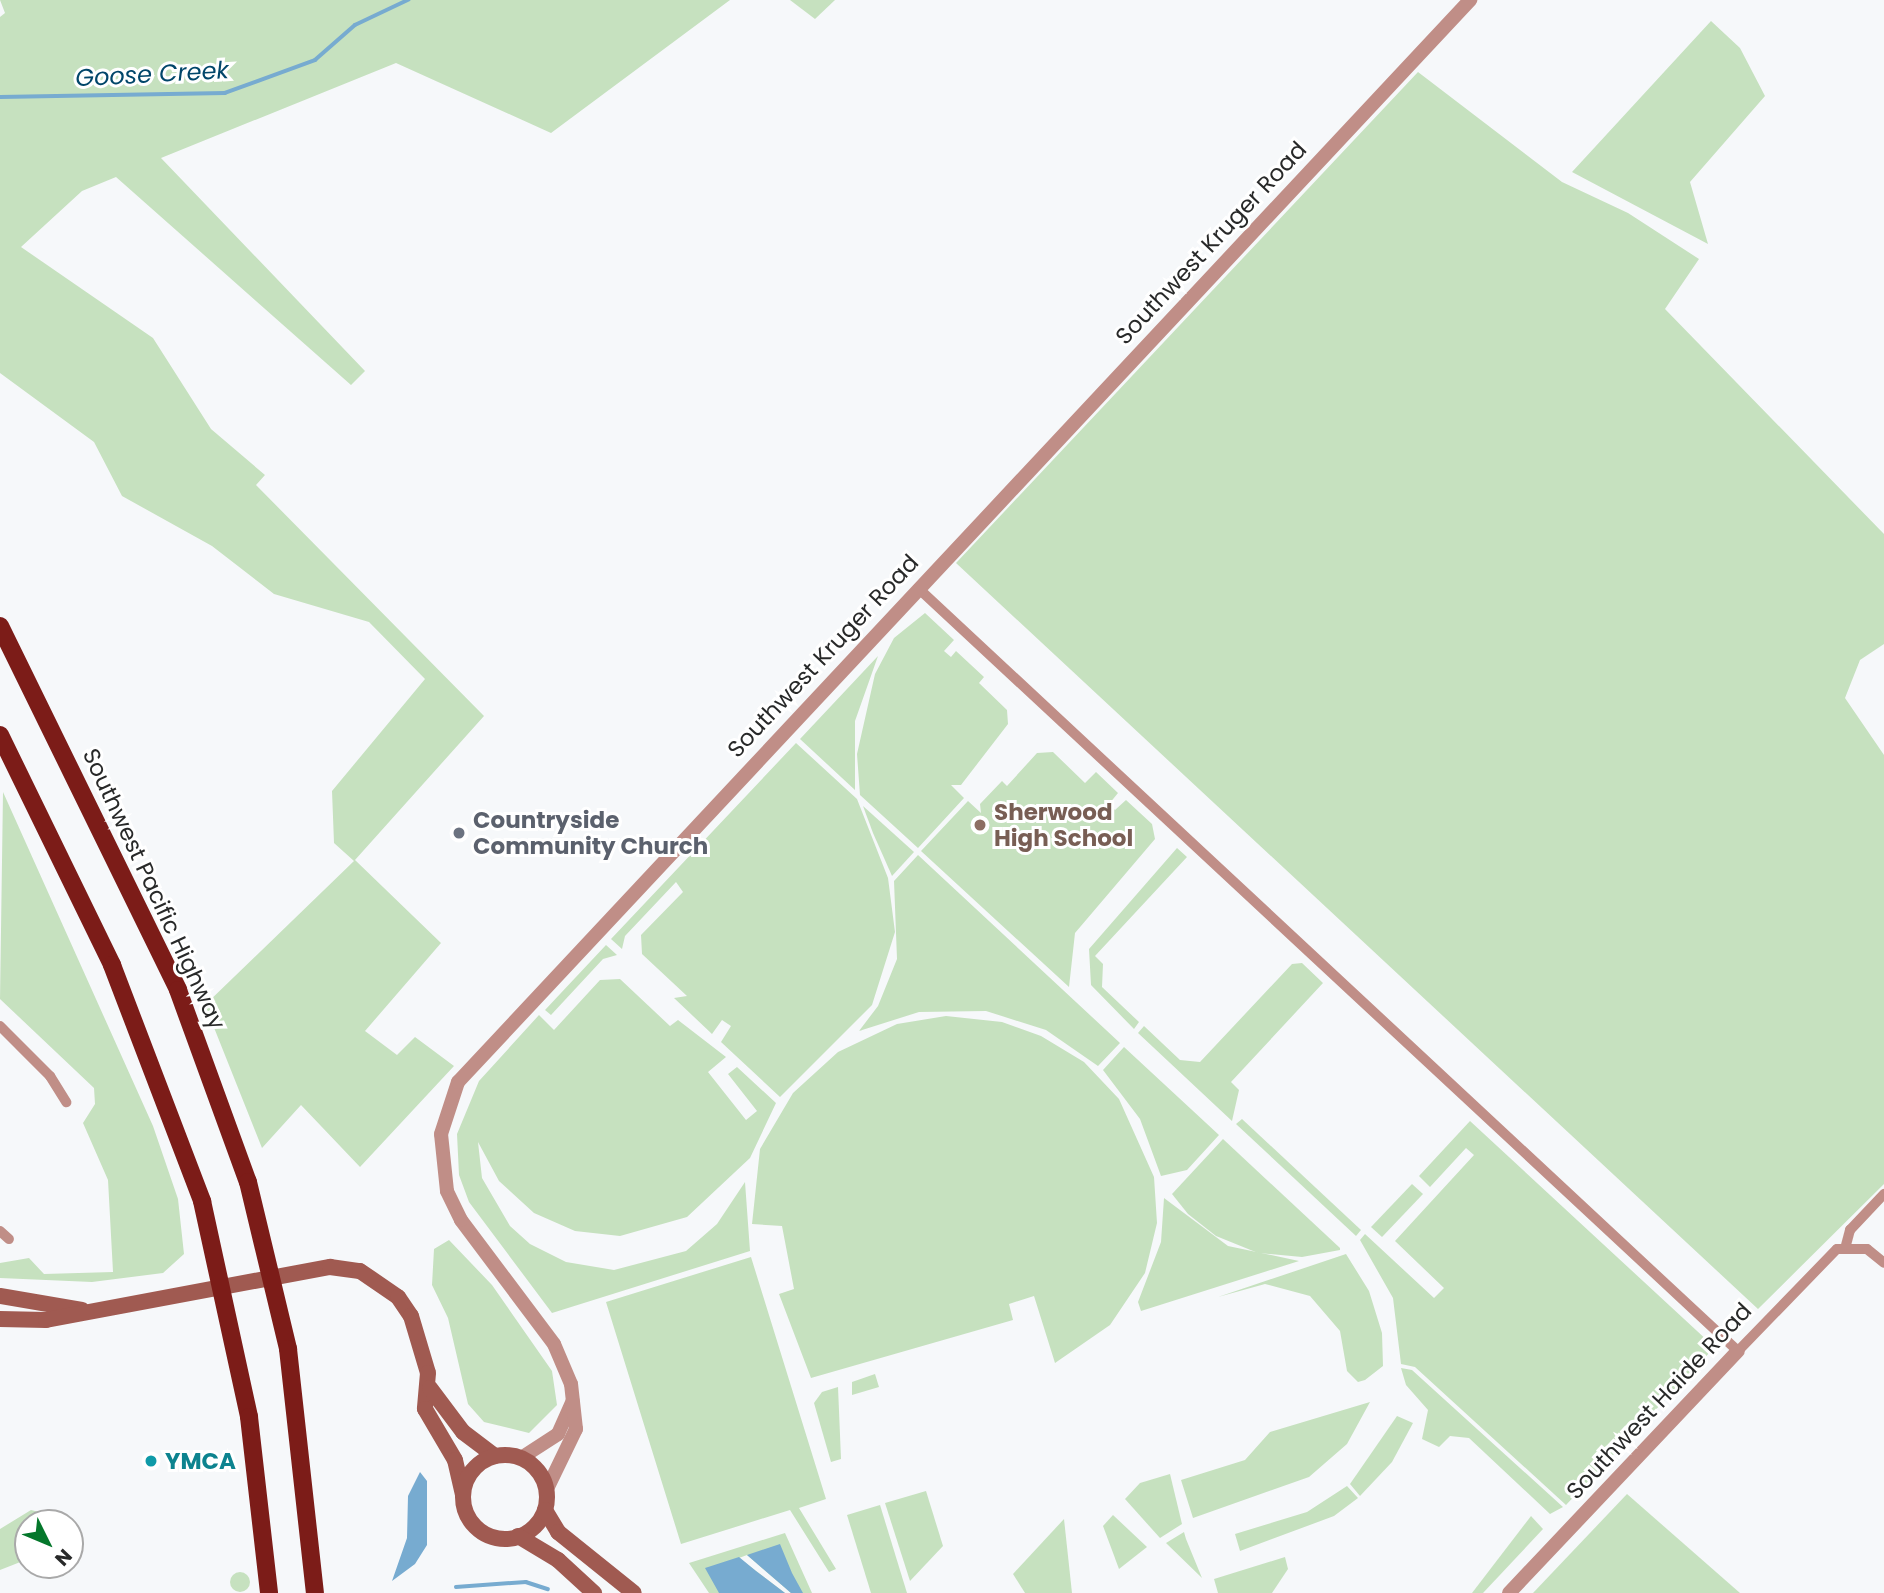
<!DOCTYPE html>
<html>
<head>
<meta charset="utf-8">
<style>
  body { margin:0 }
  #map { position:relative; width:1884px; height:1593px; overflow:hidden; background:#f6f8fa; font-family:Poppins,sans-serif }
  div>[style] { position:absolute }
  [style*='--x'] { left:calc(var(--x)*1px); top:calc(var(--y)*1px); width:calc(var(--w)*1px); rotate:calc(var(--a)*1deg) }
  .green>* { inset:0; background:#c6e1bf }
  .round { border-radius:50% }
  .water>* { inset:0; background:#77abd0 }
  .stream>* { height:3.5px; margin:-1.75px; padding:0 1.75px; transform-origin:1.75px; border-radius:1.75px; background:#77abd0 }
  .minor>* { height:10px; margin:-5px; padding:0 5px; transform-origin:5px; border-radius:5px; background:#c08e87 }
  .tertiary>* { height:14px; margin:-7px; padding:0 7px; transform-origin:7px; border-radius:7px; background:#c08e87 }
  .secondary>* { height:16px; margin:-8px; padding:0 8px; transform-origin:8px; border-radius:8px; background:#a05a51 }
  .secondary>.ring { margin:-8px; padding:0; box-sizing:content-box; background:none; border:16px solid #a05a51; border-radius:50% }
  .trunk>* { height:18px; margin:-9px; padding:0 9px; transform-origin:9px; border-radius:9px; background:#7c1c18 }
  .dots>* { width:19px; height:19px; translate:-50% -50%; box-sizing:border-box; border:4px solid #fff; border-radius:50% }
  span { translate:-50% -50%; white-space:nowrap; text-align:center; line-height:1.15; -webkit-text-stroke:6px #fff; paint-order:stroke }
  .street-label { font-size:23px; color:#282929 }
  .education-label { font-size:23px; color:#785e54; font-weight:700 }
  .left { translate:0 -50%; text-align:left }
  .worship-label { font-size:23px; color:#5b616d; font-weight:700 }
  .culture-label { font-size:23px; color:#0d838f; font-weight:700 }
  .water-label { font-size:24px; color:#01466a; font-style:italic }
  .north { position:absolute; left:14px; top:1509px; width:70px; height:70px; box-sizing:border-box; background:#fff; border:2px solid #a9a9a9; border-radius:50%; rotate:133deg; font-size:19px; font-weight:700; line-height:28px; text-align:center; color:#282929 }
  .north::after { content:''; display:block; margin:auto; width:24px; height:32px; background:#04772b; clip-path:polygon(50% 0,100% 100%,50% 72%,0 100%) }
</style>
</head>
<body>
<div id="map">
  <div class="green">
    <div style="clip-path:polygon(0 0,730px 0,551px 133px,396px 63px,161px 158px,365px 371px,351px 385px,116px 177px,82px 191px,21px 247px,153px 338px,211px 429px,265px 475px,256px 485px,484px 716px,355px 860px,441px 943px,365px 1031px,397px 1055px,415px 1037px,454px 1066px,360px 1167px,301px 1105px,262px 1148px,205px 1005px,354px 861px,334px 843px,332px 791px,425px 679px,369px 622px,274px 594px,212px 546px,122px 496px,94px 442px,0 373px,0 17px,5px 13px)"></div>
    <div style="clip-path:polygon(790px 0,835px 0,815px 19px)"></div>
    <div style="clip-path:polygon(1711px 21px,1740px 48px,1765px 96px,1690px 182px,1708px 244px,1572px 172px)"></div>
    <div style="clip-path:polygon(1418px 72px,1562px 182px,1628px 213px,1699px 259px,1665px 309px,1884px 534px,1884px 644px,1860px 660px,1845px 698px,1884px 755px,1884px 1184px,1758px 1309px,956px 563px)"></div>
    <div style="clip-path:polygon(925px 613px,954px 640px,944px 651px,951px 657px,956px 651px,984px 677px,979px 683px,1007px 710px,1008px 724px,961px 785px,951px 785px,964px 798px,918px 848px,860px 795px,857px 754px,875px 674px,894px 638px)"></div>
    <div style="clip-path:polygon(878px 656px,855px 721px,855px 790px,800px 739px)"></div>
    <div style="clip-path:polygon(796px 743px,857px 799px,888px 878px,895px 932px,872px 1005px,780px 1097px,721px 1042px,731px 1026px,722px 1020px,712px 1034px,674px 998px,687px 996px,642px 954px,641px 935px,683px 892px,676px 882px,625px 936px,622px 949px,611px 939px)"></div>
    <div style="clip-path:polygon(1053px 752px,1085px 783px,1096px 772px,1118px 793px,1109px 804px,1115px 810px,1126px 800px,1152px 824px,1155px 839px,1075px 933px,1069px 987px,921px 851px,968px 801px,981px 813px,980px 804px,1002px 781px,1007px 786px,1037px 753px)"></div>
    <div style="clip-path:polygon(3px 792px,153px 1126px,178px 1199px,184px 1254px,163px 1273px,92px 1282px,0 1278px,0 1263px,29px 1258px,44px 1274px,113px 1272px,108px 1180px,83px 1123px,95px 1104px,94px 1088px,0 999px)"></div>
    <div style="clip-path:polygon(863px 806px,914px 852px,892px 876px,873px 833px)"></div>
    <div style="clip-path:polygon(1177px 848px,1187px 857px,1095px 956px,1103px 964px,1102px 987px,1139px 1022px,1134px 1029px,1091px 985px,1089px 949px)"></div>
    <div style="clip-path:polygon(918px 855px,1120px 1043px,1098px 1066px,1046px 1030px,986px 1011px,919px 1012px,859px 1031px,878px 1006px,897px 959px,894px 881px)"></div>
    <div style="clip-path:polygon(606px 945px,617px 955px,603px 959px,551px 1015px,545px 1010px)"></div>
    <div style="clip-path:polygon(1302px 963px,1323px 983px,1231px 1082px,1239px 1090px,1232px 1121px,1138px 1033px,1144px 1026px,1180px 1060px,1200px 1062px,1292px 964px)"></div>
    <div style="clip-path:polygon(620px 979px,670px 1026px,678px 1020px,726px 1057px,708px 1072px,746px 1120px,757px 1111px,728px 1074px,737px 1067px,776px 1103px,750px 1158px,687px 1217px,620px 1236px,575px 1231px,534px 1213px,499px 1181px,478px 1142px,482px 1178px,510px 1226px,530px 1244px,566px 1262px,614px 1270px,686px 1251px,717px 1224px,745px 1182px,750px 1251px,552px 1313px,469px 1202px,459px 1175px,457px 1134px,479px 1081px,539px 1015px,554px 1030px,600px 980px)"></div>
    <div style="clip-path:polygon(946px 1016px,1002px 1022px,1041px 1036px,1084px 1062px,1119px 1099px,1154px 1177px,1157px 1223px,1145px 1273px,1110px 1325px,1055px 1363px,1034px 1296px,1009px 1304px,1013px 1320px,811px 1378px,779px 1294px,794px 1289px,782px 1226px,752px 1224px,760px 1149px,793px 1093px,838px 1052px,897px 1024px)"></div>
    <div style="clip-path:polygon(1124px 1047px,1219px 1135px,1187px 1170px,1161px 1176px,1140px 1119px,1103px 1070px)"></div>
    <div style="clip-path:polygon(1242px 1119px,1361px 1230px,1356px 1236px,1236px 1124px)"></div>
    <div style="clip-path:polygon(1470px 1121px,1710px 1343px,1711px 1351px,1566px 1505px,1415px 1367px,1401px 1364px,1393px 1298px,1360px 1240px,1365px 1234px,1434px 1298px,1444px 1288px,1395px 1241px,1474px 1155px,1466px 1148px,1430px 1187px,1419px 1176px)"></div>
    <div style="clip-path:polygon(1223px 1139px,1340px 1248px,1340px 1250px,1302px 1257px,1258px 1253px,1216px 1236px,1188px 1214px,1172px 1194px)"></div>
    <div style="clip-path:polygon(1412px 1184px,1423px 1194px,1382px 1237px,1371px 1227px)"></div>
    <div style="clip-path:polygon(1164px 1198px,1228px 1246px,1299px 1261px,1141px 1311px,1138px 1302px,1161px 1242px)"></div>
    <div style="clip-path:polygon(449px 1240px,492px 1285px,552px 1371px,557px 1405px,529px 1433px,484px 1422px,468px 1404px,448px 1318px,432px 1285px,434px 1249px)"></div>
    <div style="clip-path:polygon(1346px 1254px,1369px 1291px,1382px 1333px,1383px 1366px,1365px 1380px,1358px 1382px,1347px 1371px,1340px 1331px,1310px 1296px,1265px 1284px,1218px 1297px)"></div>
    <div style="clip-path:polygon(751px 1257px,826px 1499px,799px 1508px,836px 1569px,829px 1572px,790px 1510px,681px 1544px,606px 1302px)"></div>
    <div style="clip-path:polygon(1401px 1368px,1412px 1370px,1563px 1507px,1550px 1514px,1469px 1438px,1450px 1436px,1439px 1447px,1422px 1439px,1428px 1410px,1406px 1385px)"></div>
    <div style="clip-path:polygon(875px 1374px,879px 1387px,852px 1395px,852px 1382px)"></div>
    <div style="clip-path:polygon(838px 1387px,841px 1459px,831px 1462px,814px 1403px,822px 1392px)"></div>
    <div style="clip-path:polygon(1370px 1402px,1347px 1444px,1309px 1477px,1193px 1518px,1181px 1480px,1245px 1460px,1270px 1432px)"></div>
    <div style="clip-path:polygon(1397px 1416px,1413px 1423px,1392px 1462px,1360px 1496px,1350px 1484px)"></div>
    <div style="clip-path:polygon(1170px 1474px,1182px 1524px,1160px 1538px,1125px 1499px,1140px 1483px)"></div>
    <div style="clip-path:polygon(1347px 1486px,1358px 1498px,1334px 1516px,1240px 1551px,1235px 1534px,1307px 1512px)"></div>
    <div style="clip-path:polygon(926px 1491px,943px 1546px,910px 1581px,885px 1503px)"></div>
    <div style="clip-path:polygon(1627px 1494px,1740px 1593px,1533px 1593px)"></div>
    <div style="clip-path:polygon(880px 1505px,907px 1593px,871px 1593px,847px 1515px)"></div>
    <div style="clip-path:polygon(31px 1510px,67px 1519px,73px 1525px,71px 1538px,70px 1523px,28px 1523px,28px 1559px,0 1570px,0 1529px)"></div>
    <div style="clip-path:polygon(1113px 1515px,1147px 1547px,1119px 1569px,1103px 1526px)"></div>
    <div style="clip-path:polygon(1531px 1516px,1543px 1529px,1483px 1593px,1472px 1593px)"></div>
    <div style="clip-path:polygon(1064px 1519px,1072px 1593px,1025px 1593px,1013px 1574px)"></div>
    <div style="clip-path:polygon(1184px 1532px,1186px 1539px,1202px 1578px,1166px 1543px)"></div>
    <div style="clip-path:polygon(785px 1533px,812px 1593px,791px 1593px,747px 1555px,739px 1558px,785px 1593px,709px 1593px,689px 1563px)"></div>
    <div style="clip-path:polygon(1285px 1557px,1288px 1569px,1272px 1593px,1218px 1593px,1214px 1579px)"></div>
    <div class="round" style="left:230px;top:1572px;width:20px;height:20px"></div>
  </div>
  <div class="water">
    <div style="clip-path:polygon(420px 1472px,427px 1481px,427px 1545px,415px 1564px,392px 1581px,407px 1538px,408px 1496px)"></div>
    <div style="clip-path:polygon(780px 1544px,792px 1573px,803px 1593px,791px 1593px,747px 1555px)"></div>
    <div style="clip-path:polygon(739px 1557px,756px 1571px,785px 1593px,719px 1593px,705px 1568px)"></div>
  </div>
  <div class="stream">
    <div style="--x:0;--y:97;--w:225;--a:-1"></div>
    <div style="--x:225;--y:93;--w:96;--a:-20.1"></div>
    <div style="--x:315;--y:60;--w:53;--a:-41.2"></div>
    <div style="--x:355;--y:25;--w:59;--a:-25.3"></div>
    <div style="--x:456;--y:1587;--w:70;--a:-4.1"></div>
    <div style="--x:526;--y:1582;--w:23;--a:18"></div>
  </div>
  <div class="minor">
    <div style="--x:918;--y:588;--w:1120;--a:42.94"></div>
    <div style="--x:1738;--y:1351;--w:142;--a:-45.9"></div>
    <div style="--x:1837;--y:1249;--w:30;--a:0"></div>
    <div style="--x:1867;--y:1249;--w:22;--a:39"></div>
    <div style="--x:0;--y:1026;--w:71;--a:45"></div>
    <div style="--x:50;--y:1076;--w:31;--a:58"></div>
    <div style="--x:0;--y:1231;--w:12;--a:42"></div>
    <div style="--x:1846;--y:1245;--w:16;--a:-75"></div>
    <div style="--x:1850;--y:1230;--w:50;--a:-46.6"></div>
  </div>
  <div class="tertiary">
    <div style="--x:521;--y:1458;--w:44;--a:-33"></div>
    <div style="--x:558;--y:1434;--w:36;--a:-66"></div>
    <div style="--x:546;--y:1491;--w:69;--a:-64.2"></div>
    <div style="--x:576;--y:1429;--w:45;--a:-96.3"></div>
    <div style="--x:571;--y:1384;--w:43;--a:-113"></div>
    <div style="--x:554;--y:1344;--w:155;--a:-126.9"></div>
    <div style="--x:461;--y:1220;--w:32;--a:-116"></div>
    <div style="--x:447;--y:1191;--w:57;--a:-96"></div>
    <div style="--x:441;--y:1134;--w:55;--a:-71.9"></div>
    <div style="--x:458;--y:1082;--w:1482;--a:-46.91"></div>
    <div style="--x:1509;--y:1593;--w:333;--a:-46.6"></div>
  </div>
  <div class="secondary">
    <div style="--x:0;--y:1296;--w:83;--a:9.7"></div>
    <div style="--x:0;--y:1319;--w:46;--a:1.2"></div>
    <div style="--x:46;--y:1320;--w:289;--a:-10.6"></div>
    <div style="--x:330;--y:1267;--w:30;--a:8"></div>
    <div style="--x:360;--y:1271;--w:46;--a:34.4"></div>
    <div style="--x:398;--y:1297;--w:23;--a:56"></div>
    <div style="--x:411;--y:1316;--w:59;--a:73.4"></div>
    <div style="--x:428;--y:1373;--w:36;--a:95"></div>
    <div style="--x:425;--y:1409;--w:59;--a:59.5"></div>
    <div style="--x:455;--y:1460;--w:36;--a:77"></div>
    <div style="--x:430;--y:1388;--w:55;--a:53.1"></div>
    <div style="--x:463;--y:1432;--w:40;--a:37"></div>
    <div class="ring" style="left:463px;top:1455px;width:68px;height:68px"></div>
    <div style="--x:545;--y:1510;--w:26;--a:59"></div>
    <div style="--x:558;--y:1532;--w:97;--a:38.8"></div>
    <div style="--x:518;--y:1536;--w:47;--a:31"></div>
    <div style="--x:558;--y:1560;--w:49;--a:42.5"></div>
  </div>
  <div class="trunk">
    <div style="--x:0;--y:626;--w:405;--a:63.9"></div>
    <div style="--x:178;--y:990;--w:204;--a:70"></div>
    <div style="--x:248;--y:1182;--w:172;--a:76.5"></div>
    <div style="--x:288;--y:1349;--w:245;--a:83.7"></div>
    <div style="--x:0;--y:735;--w:256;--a:64"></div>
    <div style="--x:112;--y:965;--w:253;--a:69.1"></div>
    <div style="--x:202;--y:1201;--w:221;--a:77.7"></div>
    <div style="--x:249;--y:1417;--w:177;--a:83.5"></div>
  </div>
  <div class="dots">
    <div style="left:980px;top:825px;background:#8d6e63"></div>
    <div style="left:459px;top:833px;background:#6b7280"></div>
    <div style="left:151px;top:1461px;background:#0f9aa8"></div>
  </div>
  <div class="street-label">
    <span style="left:1211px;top:243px;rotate:-47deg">Southwest Kruger Road</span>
    <span style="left:823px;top:656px;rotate:-47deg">Southwest Kruger Road</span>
    <span style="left:154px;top:889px;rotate:65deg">Southwest Pacific Highway</span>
    <span style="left:1659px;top:1401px;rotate:-47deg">Southwest Haide Road</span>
  </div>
  <div class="education-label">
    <span class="left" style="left:994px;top:825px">Sherwood<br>High School</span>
  </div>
  <div class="worship-label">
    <span class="left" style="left:473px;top:833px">Countryside<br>Community Church</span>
  </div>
  <div class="culture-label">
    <span class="left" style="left:165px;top:1461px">YMCA</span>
  </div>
  <div class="water-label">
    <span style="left:152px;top:74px;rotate:-3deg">Goose Creek</span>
  </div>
  <div class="north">N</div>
</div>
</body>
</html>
